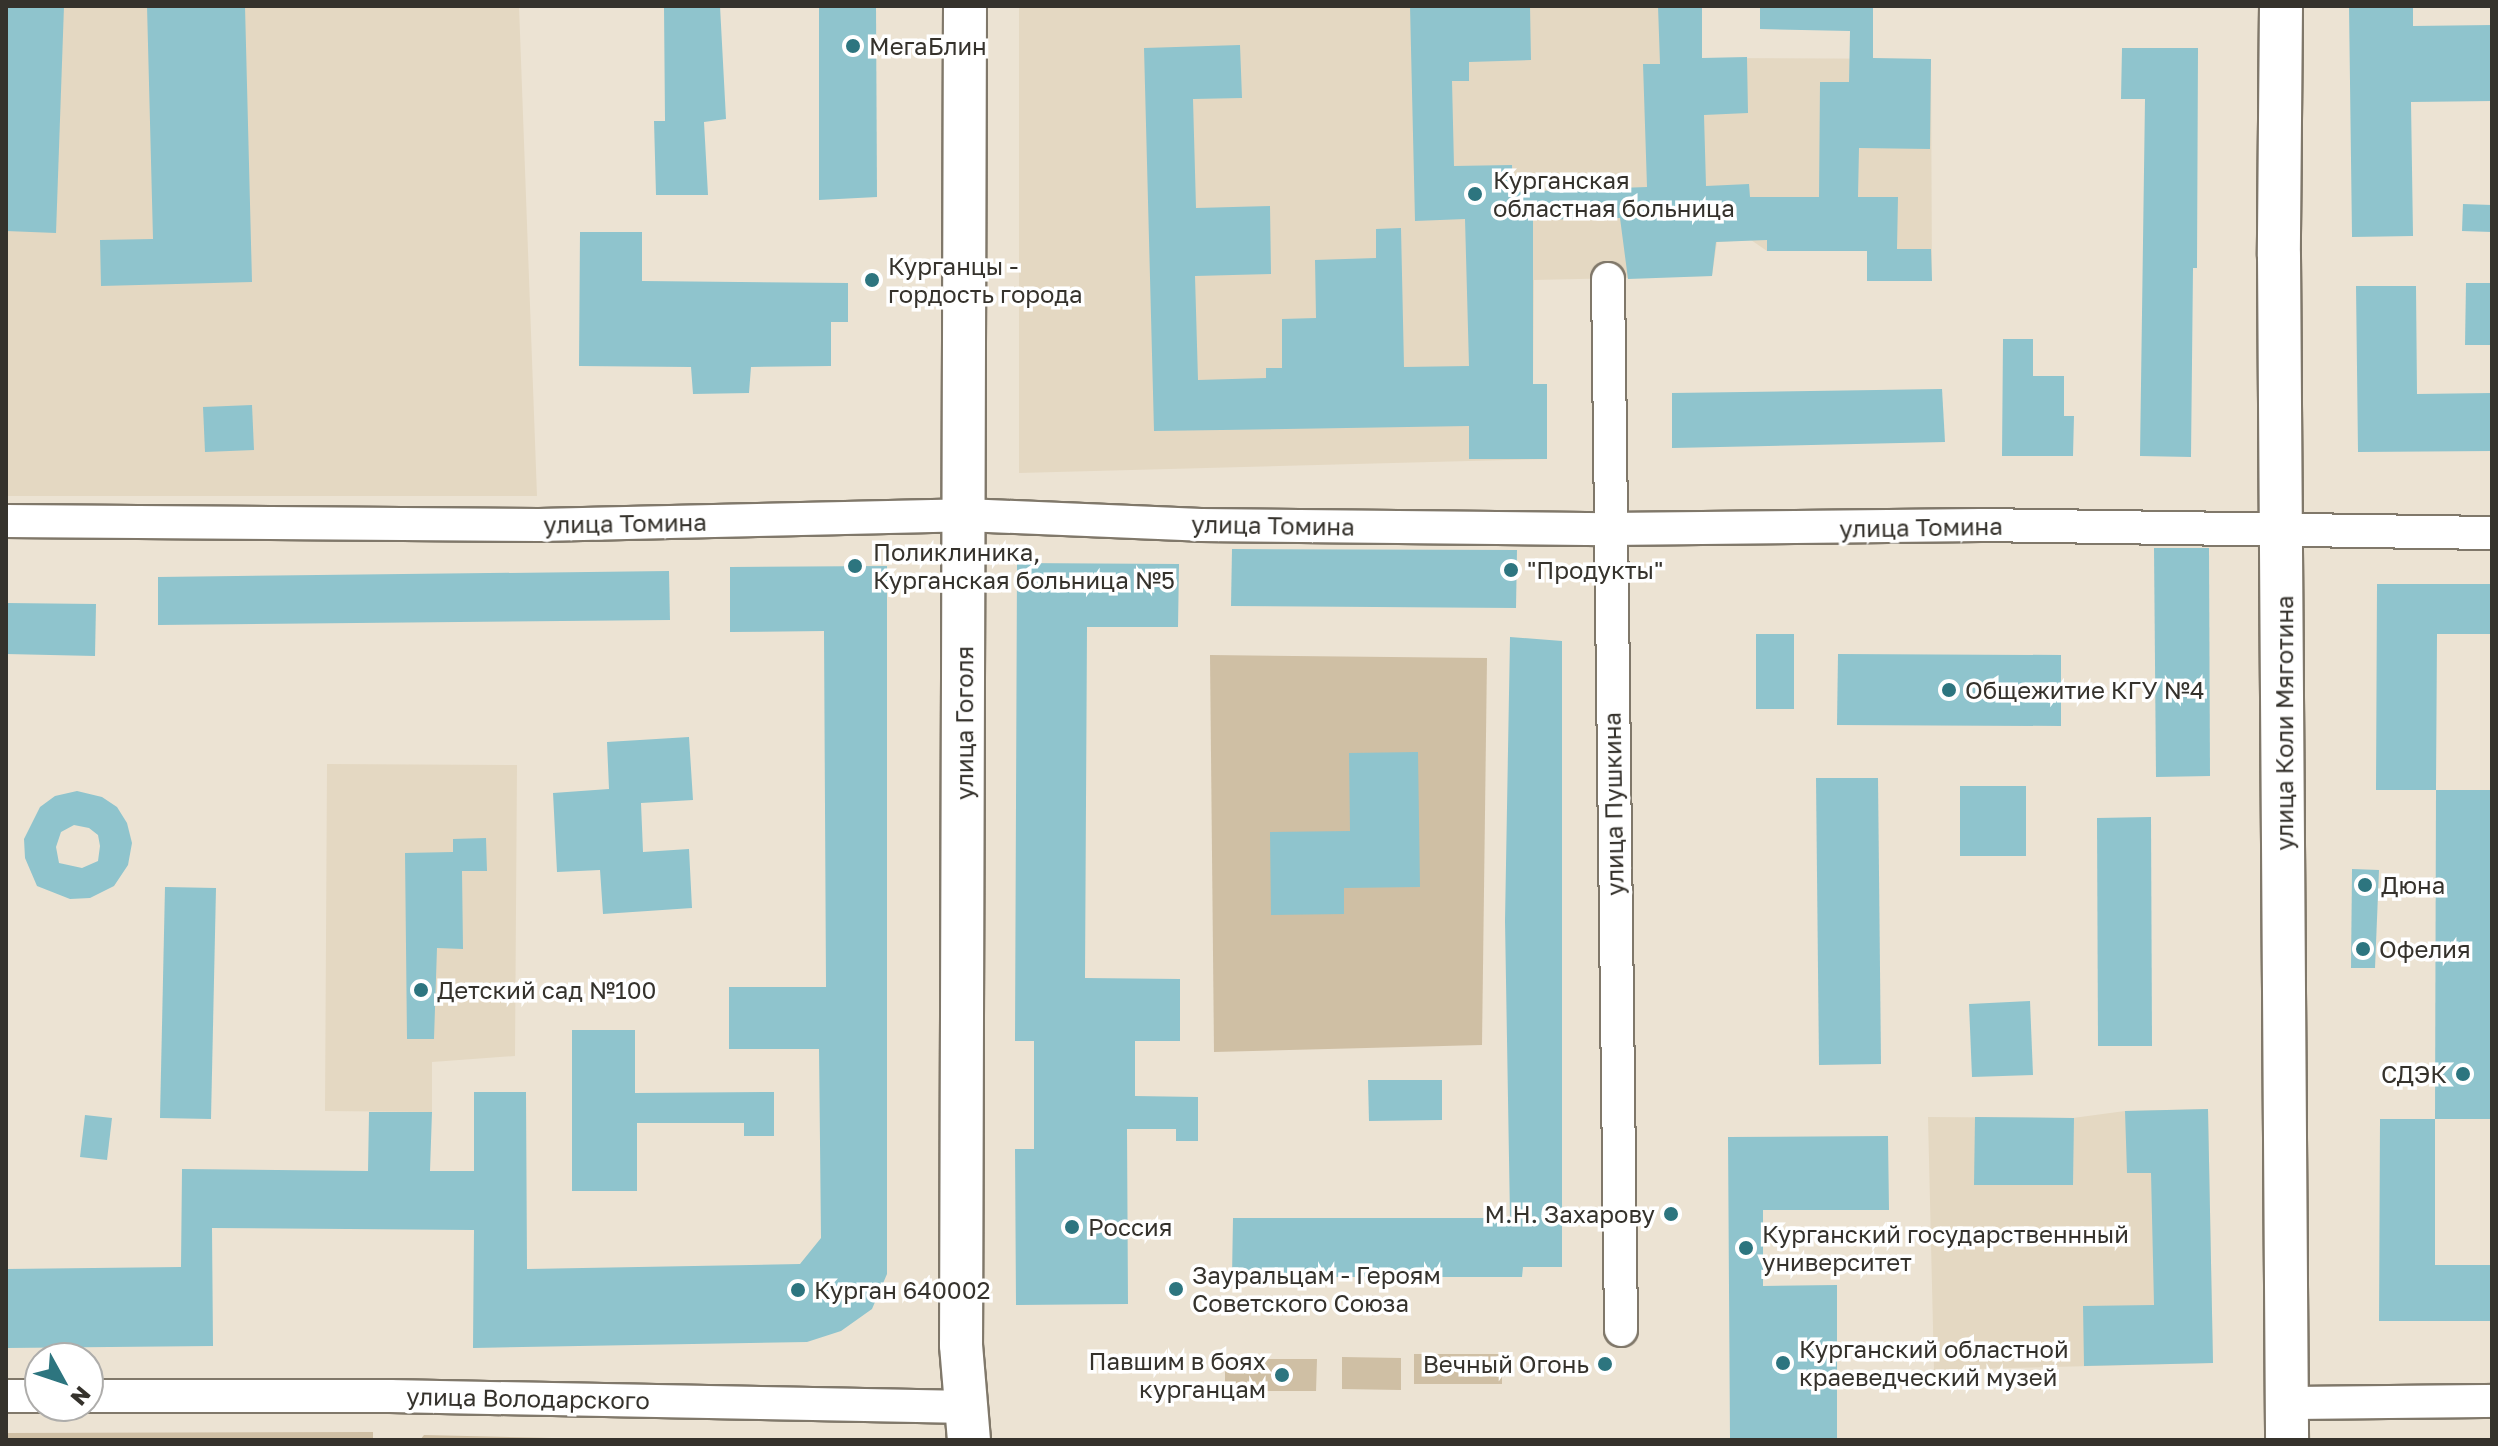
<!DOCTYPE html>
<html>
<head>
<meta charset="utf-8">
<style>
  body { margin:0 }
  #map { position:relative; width:2498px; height:1446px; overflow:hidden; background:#ece3d3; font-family:"Golos Text",sans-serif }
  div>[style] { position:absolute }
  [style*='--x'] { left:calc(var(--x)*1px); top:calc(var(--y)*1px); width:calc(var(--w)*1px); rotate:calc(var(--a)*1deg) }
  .built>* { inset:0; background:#e4d8c2 }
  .green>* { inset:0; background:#cfbfa4 }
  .building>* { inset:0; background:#8fc4cd }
  .roads { filter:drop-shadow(2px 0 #80786a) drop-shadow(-2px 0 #80786a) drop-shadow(0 2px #80786a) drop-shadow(0 -2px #80786a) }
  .minor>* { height:32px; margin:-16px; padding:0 16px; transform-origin:16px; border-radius:16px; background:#fff }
  .major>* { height:42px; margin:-21px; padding:0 21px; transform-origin:21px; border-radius:21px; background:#fff }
  .dots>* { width:22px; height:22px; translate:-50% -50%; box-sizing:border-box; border:4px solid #fff; border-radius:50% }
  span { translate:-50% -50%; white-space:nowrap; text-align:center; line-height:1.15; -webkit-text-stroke:7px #fff; paint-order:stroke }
  .poi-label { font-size:24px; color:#35322c }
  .left { translate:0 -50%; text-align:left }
  .right { translate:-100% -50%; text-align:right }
  .street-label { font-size:24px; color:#35322c }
  .frame { position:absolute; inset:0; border:8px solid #35322c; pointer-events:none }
  .north { position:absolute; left:24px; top:1342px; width:80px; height:80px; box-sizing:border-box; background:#fff; border:2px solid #aeadab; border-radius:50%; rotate:130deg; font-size:22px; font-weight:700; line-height:32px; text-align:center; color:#35322c }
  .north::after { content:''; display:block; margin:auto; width:28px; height:36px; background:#2d757f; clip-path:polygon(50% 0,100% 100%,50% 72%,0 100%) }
</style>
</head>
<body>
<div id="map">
  <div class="built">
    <div style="clip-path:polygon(6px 6px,519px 6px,537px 496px,6px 496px)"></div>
    <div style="clip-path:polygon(1019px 6px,1702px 6px,1702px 58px,1931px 59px,1932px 281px,1867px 281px,1867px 251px,1767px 251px,1751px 240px,1717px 242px,1712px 276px,1534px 280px,1533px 384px,1547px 459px,1019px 473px)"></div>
    <div style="clip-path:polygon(327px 764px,517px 765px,515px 1056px,432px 1062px,432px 1112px,325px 1111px)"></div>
    <div style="clip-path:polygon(2208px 1109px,2213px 1363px,1934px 1370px,1928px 1117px,2073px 1118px,2125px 1111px)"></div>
  </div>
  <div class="green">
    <div style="clip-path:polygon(1210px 655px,1487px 658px,1482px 1045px,1214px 1052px)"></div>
    <div style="clip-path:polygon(1414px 1354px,1502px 1354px,1502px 1384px,1414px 1384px)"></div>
    <div style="clip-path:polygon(1342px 1357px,1401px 1358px,1401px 1390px,1342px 1389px)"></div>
    <div style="clip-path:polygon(1225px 1359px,1317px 1359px,1316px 1391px,1225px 1391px)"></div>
    <div style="clip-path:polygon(373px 1432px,373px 1440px,6px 1440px,6px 1433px)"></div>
    <div style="clip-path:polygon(424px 1435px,640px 1440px,420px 1440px)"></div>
  </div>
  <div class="building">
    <div style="clip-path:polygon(6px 6px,64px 6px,56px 233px,6px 231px)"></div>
    <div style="clip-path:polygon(147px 6px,245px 6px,252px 282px,101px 286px,100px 240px,153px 239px)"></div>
    <div style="clip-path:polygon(720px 6px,726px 119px,704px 122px,708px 195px,656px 195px,654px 121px,665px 121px,664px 7px)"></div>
    <div style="clip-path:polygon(819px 6px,876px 6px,877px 197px,819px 200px)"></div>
    <div style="clip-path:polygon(1410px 6px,1530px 6px,1531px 60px,1469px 62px,1469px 81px,1452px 81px,1454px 166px,1512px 165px,1513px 192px,1647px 187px,1643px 64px,1660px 64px,1658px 6px,1702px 6px,1702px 58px,1747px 57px,1748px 113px,1704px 115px,1706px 186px,1749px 184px,1750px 197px,1819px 197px,1820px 82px,1849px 82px,1850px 31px,1760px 29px,1760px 6px,1873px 6px,1873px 58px,1931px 59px,1930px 149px,1859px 148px,1858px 197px,1898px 197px,1897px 249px,1931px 249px,1932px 281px,1867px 281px,1867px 251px,1767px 251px,1767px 240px,1716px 242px,1712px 276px,1628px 279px,1620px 218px,1533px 220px,1533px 384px,1547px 384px,1547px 459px,1469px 459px,1469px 426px,1154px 431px,1144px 48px,1240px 45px,1242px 98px,1193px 99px,1196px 208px,1270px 206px,1271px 274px,1195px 276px,1198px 380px,1266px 378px,1266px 368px,1282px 368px,1282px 319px,1316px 318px,1315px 260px,1376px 258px,1376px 229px,1401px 228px,1404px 367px,1469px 366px,1465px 219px,1415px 221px)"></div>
    <div style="clip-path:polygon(2349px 6px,2413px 6px,2413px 26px,2492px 25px,2492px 101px,2411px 102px,2413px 236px,2352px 237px)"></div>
    <div style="clip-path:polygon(2122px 48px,2198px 48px,2197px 268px,2193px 268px,2191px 457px,2140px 456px,2145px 99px,2121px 99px)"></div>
    <div style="clip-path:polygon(2463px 204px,2492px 205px,2492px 232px,2462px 231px)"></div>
    <div style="clip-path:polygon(580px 232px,642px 232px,642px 281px,848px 283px,848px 322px,831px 322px,831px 366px,751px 367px,749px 393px,693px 394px,691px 367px,579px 366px)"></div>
    <div style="clip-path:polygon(2466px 283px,2492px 283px,2492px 345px,2465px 345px)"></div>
    <div style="clip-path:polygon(2356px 286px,2416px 286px,2417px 394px,2492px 393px,2492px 451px,2358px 452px)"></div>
    <div style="clip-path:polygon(2003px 339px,2033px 339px,2033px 376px,2064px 376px,2064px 416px,2074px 416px,2073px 456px,2002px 456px)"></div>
    <div style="clip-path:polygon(1942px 389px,1945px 442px,1672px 448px,1672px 393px)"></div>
    <div style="clip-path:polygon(252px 405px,254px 450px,205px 452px,203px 407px)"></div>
    <div style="clip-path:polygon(2154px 548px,2209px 548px,2210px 776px,2156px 777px)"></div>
    <div style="clip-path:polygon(1232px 549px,1517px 550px,1516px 608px,1231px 606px)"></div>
    <div style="clip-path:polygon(1017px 563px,1179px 564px,1178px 627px,1087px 627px,1085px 978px,1180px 979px,1180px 1041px,1135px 1041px,1135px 1096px,1198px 1097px,1198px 1141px,1176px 1141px,1176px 1129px,1127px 1129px,1128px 1304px,1016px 1305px,1015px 1149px,1034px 1149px,1034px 1041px,1015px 1041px)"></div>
    <div style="clip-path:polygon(887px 566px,887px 1274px,872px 1309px,841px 1331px,807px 1342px,473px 1348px,474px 1230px,212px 1228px,213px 1346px,6px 1348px,6px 1269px,181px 1267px,182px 1169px,368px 1171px,369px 1112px,432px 1112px,430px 1171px,474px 1171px,474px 1092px,526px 1092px,527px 1269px,800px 1264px,821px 1238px,819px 1049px,729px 1049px,729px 987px,826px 987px,824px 631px,730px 632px,730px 567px)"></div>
    <div style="clip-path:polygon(669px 571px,670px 620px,158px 625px,158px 577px)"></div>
    <div style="clip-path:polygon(2377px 584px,2492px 584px,2492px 634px,2437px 634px,2436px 790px,2376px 790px)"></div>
    <div style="clip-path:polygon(6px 603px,96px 604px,95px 656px,6px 654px)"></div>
    <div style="clip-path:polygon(1756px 634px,1794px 634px,1794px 709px,1756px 709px)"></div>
    <div style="clip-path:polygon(1510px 637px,1562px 641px,1562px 1267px,1523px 1267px,1522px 1277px,1232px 1277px,1233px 1218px,1510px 1218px,1505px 921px)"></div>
    <div style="clip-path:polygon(1838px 654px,2061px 655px,2061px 726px,1837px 725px)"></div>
    <div style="clip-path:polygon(689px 737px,693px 800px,641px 803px,643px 852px,689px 849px,692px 908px,603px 914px,600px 870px,557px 872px,553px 793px,609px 789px,607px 742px)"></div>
    <div style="clip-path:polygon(1418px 752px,1420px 887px,1344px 888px,1344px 914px,1271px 915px,1270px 832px,1350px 831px,1349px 753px)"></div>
    <div style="clip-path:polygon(1816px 778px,1878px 778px,1881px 1064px,1819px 1065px)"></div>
    <div style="clip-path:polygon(1960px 786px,2026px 786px,2026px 856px,1960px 856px)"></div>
    <div style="clip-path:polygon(2436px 790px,2492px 790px,2491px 1119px,2435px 1119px)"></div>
    <div style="clip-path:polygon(evenodd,77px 791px,102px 797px,117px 807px,127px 823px,132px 843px,128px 865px,114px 886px,90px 898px,70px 899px,37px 886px,25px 858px,24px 839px,40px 807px,55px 796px,77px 791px,74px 825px,89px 828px,98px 835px,100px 846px,98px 861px,82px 868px,59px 863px,56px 847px,61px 832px,74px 825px)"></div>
    <div style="clip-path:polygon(2151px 817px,2152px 1046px,2098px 1046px,2097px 818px)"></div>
    <div style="clip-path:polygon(486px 838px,487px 871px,462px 871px,463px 949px,437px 948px,434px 1039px,407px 1039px,405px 853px,453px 852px,453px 839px)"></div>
    <div style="clip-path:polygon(2352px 869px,2379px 870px,2375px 968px,2351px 968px)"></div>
    <div style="clip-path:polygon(165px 887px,216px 888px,211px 1119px,160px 1118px)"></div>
    <div style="clip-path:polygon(2030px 1001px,2033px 1075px,1972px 1077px,1969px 1004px)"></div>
    <div style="clip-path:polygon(572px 1030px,635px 1030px,635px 1093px,774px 1092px,774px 1136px,744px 1136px,744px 1123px,637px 1123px,637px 1191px,572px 1191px)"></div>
    <div style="clip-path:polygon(1368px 1080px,1442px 1080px,1442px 1120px,1369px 1121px)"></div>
    <div style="clip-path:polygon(2208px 1109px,2213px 1363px,2084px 1366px,2083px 1306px,2154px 1305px,2151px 1173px,2127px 1173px,2125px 1111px)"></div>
    <div style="clip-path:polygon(85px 1115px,112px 1118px,107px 1160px,80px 1157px)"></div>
    <div style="clip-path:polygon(1975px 1117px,2074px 1118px,2073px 1185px,1974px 1185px)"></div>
    <div style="clip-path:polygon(2380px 1119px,2435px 1119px,2435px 1265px,2492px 1265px,2492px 1321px,2379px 1321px)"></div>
    <div style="clip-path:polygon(1888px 1136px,1889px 1210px,1763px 1210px,1763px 1286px,1837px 1285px,1837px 1440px,1730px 1440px,1728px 1137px)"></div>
  </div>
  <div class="roads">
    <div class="minor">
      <div style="--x:1608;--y:279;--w:1051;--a:89.29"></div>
      <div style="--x:6;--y:521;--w:533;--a:0.43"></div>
      <div style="--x:539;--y:525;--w:426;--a:-1.3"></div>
      <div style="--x:965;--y:515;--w:236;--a:2.4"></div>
      <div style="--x:1201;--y:525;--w:408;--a:0.6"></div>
      <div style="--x:1609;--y:529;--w:372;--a:-0.6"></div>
      <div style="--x:1981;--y:525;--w:511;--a:0.9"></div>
      <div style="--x:6;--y:1396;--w:34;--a:0"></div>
      <div style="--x:88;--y:1396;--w:302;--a:0"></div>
      <div style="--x:390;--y:1396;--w:579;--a:1.09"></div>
      <div style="--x:2286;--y:1403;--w:206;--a:-0.6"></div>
    </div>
    <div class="major">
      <div style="--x:965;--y:6;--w:1339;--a:90.17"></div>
      <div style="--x:961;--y:1345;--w:95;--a:85.2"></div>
      <div style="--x:2281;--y:6;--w:250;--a:90.5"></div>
      <div style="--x:2279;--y:256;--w:1184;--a:89.61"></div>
    </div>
  </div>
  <div class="dots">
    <div style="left:853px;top:46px;background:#2d757f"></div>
    <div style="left:1475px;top:194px;background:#2d757f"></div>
    <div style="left:872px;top:280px;background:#2d757f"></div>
    <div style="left:855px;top:566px;background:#2d757f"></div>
    <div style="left:1511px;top:570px;background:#2d757f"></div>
    <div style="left:1949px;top:690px;background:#2d757f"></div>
    <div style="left:2365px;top:885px;background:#2d757f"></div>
    <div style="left:2363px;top:949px;background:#2d757f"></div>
    <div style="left:421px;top:990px;background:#2d757f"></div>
    <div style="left:2463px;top:1074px;background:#2d757f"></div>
    <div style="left:1671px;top:1214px;background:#2d757f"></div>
    <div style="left:1072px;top:1227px;background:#2d757f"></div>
    <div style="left:1746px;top:1248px;background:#2d757f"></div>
    <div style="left:1176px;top:1289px;background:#2d757f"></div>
    <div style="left:798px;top:1290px;background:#2d757f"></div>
    <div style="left:1783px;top:1363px;background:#2d757f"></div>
    <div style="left:1605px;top:1364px;background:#2d757f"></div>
    <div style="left:1282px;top:1375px;background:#2d757f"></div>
  </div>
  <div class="poi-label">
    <span class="left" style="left:869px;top:46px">МегаБлин</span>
    <span class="left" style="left:1493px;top:194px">Курганская<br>областная больница</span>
    <span class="left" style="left:888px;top:280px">Курганцы -<br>гордость города</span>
    <span class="left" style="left:873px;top:566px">Поликлиника,<br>Курганская больница №5</span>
    <span class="left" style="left:1527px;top:570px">"Продукты"</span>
    <span class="left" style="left:1965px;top:690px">Общежитие КГУ №4</span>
    <span class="left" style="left:2381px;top:885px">Дюна</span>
    <span class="left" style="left:2379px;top:949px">Офелия</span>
    <span class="left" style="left:437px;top:990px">Детский сад №100</span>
    <span class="right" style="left:2447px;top:1074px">СДЭК</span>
    <span class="right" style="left:1655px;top:1214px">М.Н. Захарову</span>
    <span class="left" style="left:1088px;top:1227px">Россия</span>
    <span class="left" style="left:1762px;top:1248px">Курганский государственнный<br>университет</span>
    <span class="left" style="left:1192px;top:1289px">Зауральцам - Героям<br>Советского Союза</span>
    <span class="left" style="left:814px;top:1290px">Курган 640002</span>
    <span class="left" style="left:1799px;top:1363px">Курганский областной<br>краеведческий музей</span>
    <span class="right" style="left:1266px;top:1375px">Павшим в боях<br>курганцам</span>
    <span class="right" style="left:1589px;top:1364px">Вечный Огонь</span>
  </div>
  <div class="street-label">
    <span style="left:625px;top:523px;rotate:-1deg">улица Томина</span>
    <span style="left:1273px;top:525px;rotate:1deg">улица Томина</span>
    <span style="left:1921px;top:527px;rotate:-1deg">улица Томина</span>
    <span style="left:964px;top:723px;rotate:-90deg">улица Гоголя</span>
    <span style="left:2284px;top:723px;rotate:-90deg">улица Коли Мяготина</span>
    <span style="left:1613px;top:804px;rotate:-91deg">улица Пушкина</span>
    <span style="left:528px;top:1398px;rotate:1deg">улица Володарского</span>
  </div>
  <div class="frame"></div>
  <div class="north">N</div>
</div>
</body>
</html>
